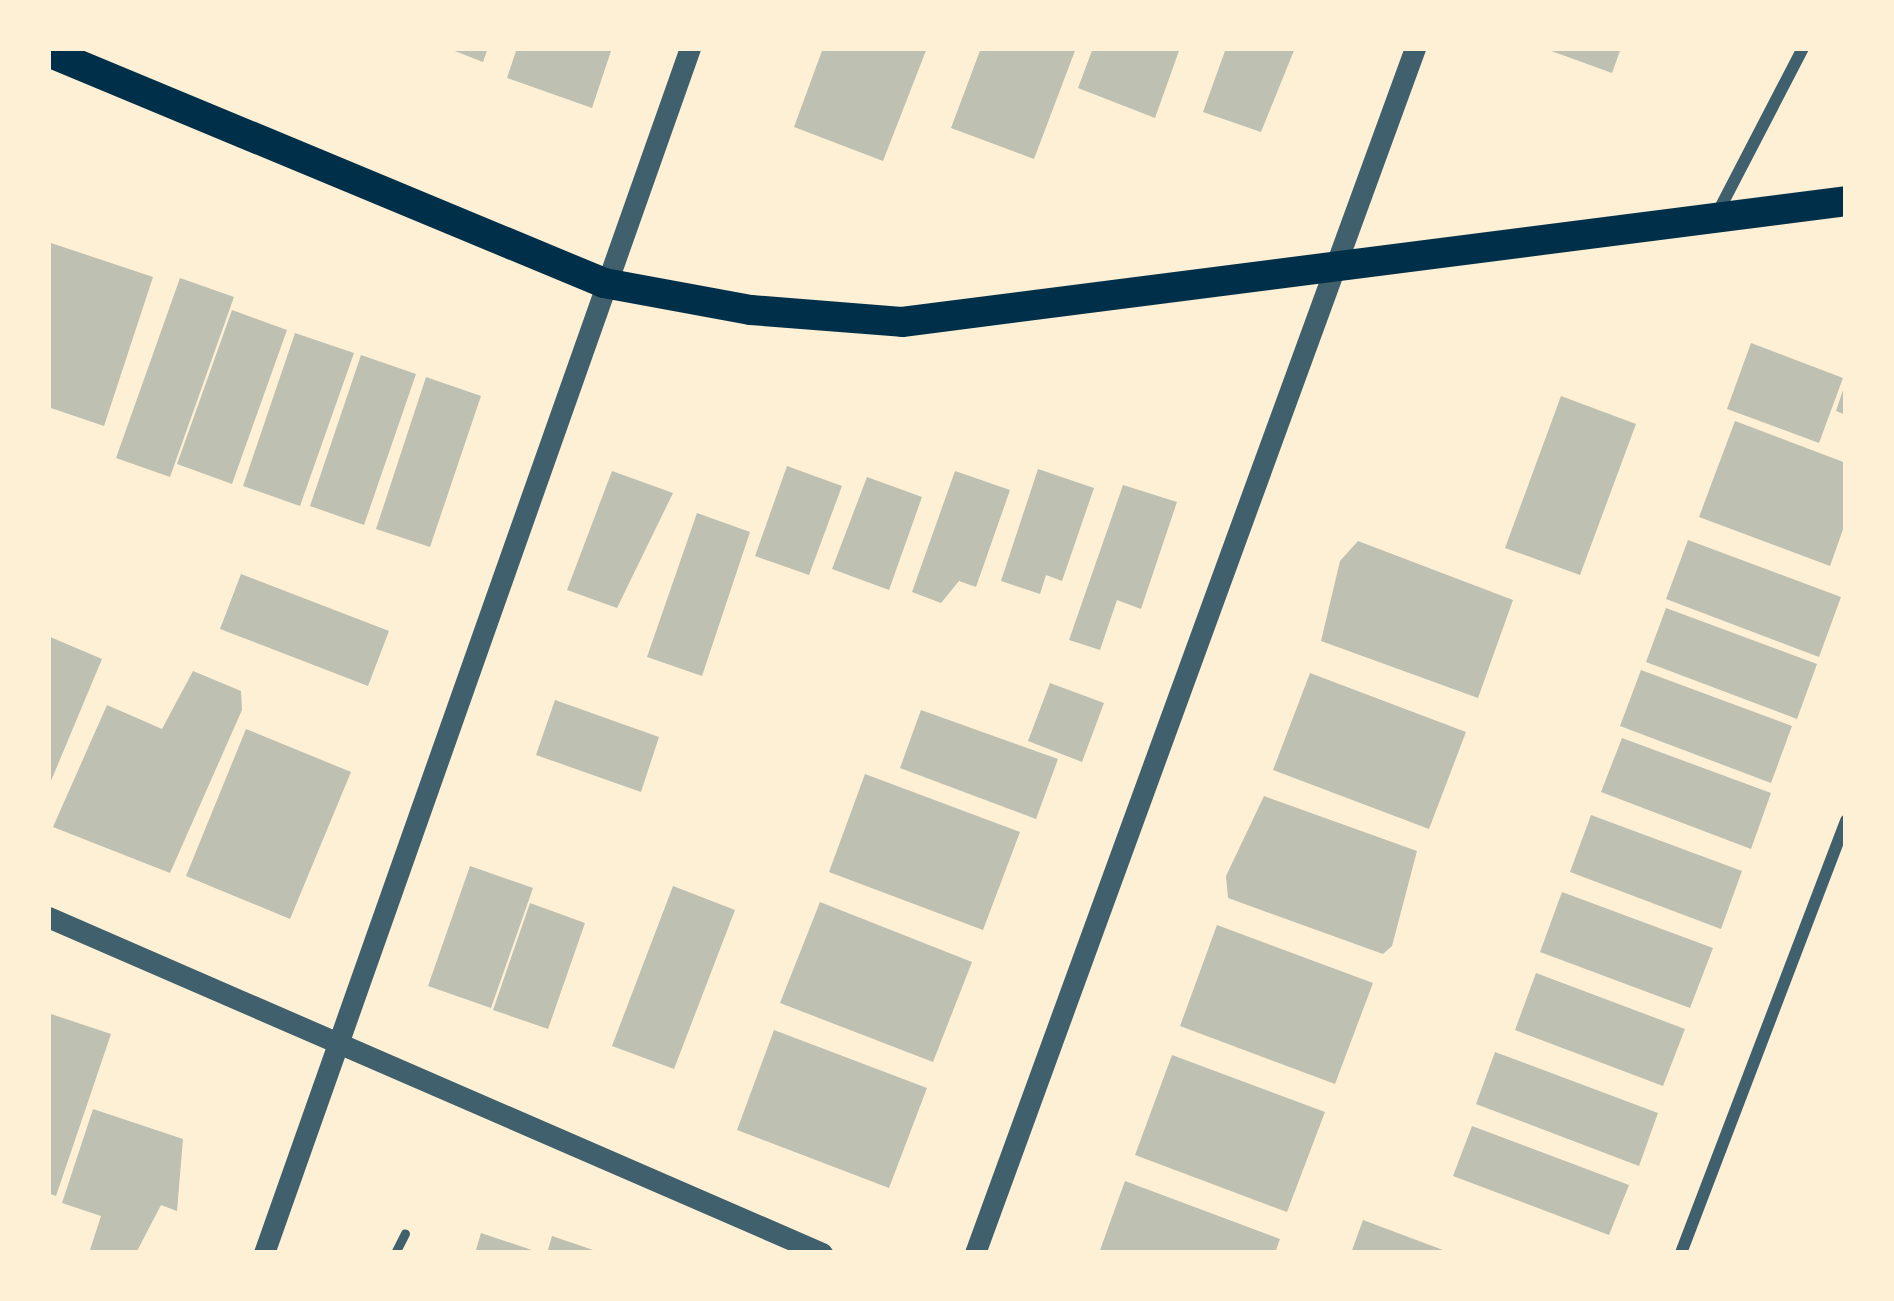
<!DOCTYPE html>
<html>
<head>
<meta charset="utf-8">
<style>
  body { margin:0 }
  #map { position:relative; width:1894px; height:1301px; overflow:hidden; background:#fdf0d5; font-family:Raleway,sans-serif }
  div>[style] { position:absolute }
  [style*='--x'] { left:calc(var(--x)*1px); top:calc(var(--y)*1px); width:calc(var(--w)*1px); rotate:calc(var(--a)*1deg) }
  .building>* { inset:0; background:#bec0b2 }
  .service>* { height:9px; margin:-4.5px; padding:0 4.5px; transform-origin:4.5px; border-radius:4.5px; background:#3f606c }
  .minor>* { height:12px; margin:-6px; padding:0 6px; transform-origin:6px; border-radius:6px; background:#3f606c }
  .tertiary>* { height:21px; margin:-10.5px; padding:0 10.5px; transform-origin:10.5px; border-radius:10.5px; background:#3f606c }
  .primary>* { height:30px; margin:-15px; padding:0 15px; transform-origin:15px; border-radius:15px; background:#003049 }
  span { translate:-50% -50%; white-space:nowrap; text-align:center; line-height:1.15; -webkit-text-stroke:12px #fdf0d5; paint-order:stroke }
  .frame { position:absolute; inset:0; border:51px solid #fdf0d5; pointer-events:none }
</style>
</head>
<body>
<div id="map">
  <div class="building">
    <div style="clip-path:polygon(447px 48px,488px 48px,483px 62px)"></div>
    <div style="clip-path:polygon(517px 48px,612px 48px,592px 108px,507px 78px)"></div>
    <div style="clip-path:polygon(823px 48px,927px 48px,883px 161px,794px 127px)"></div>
    <div style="clip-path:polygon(981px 48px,1076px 48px,1034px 159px,951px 128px)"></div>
    <div style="clip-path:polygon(1093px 48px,1180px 48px,1155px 118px,1078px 88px)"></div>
    <div style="clip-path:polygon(1226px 48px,1295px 48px,1261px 132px,1203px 112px)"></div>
    <div style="clip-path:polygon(1543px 48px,1621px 48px,1612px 73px)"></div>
    <div style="clip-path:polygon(48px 242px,153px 277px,104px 426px,48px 407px)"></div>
    <div style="clip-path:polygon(180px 278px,234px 297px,170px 477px,116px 458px)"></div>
    <div style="clip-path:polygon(232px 310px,287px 330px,232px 484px,177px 464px)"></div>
    <div style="clip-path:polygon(295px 333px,354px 353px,300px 506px,243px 486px)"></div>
    <div style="clip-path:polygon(1751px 343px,1843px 378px,1819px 443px,1727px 409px)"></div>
    <div style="clip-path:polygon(361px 355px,416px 374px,364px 525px,310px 506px)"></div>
    <div style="clip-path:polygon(426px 377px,481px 396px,430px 547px,376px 529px)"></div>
    <div style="clip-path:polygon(1845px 384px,1846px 384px,1846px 415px,1836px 411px)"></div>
    <div style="clip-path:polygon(1561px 396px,1636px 424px,1580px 575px,1505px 548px)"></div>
    <div style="clip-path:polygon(1735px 421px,1846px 463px,1846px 521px,1830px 566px,1699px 517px)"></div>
    <div style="clip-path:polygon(787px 466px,842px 486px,809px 575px,755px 556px)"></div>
    <div style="clip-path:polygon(1038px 469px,1094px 488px,1062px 581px,1046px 575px,1040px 594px,1001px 581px)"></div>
    <div style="clip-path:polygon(612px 471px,673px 493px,617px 608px,567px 590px)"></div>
    <div style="clip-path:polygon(955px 471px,1010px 490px,976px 587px,959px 581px,941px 603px,912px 592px)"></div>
    <div style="clip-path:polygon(867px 477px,922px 497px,889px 590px,832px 569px)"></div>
    <div style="clip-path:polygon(1123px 485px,1177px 502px,1141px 609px,1117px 600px,1100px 650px,1069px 640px)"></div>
    <div style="clip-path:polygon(697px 513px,750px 532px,702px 676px,647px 657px)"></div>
    <div style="clip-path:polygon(1688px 540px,1841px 597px,1819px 657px,1666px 599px)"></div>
    <div style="clip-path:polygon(1358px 541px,1513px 600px,1478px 698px,1321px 641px,1340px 561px)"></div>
    <div style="clip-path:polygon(241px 574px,389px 631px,368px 686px,220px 629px)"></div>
    <div style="clip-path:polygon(1666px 608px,1817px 664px,1797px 719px,1646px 662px)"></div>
    <div style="clip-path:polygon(48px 636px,102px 659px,48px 788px)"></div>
    <div style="clip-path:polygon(1641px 670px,1792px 726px,1771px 783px,1620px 726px)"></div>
    <div style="clip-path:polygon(193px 671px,241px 691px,242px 710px,170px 873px,53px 827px,107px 705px,162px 729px)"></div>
    <div style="clip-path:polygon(1310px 673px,1466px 732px,1429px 829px,1273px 770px)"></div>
    <div style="clip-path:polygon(1050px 683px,1104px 703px,1082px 762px,1028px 741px)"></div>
    <div style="clip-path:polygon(555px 700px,659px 737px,641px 792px,536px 755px)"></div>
    <div style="clip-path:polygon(921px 710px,1058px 759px,1036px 819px,900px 768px)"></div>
    <div style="clip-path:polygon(246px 729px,351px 772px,290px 919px,186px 876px)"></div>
    <div style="clip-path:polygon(1622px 738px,1771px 793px,1751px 849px,1601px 792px)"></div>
    <div style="clip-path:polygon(865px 774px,1020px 832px,983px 930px,829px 872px)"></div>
    <div style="clip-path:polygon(1264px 796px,1417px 851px,1392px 946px,1383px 954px,1228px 898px,1226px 876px)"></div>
    <div style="clip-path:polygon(1591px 815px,1742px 871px,1721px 929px,1570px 872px)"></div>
    <div style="clip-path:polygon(470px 866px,533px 888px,491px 1008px,428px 986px)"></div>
    <div style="clip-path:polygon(673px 886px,735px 910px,674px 1069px,612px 1046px)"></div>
    <div style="clip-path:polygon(1562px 892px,1713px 948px,1690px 1008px,1540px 952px)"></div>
    <div style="clip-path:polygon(820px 902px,972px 962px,933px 1062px,780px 1003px)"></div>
    <div style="clip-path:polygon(530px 903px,585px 923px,548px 1029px,493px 1010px)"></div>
    <div style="clip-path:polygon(1217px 925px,1373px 983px,1335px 1084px,1180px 1026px)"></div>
    <div style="clip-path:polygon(1536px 973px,1685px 1029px,1663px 1086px,1515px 1030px)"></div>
    <div style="clip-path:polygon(48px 1013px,111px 1034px,56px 1196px,48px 1193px)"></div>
    <div style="clip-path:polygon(774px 1030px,927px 1088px,889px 1188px,737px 1130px)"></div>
    <div style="clip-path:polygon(1495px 1052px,1658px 1113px,1639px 1166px,1476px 1104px)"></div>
    <div style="clip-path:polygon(1172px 1055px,1325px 1112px,1287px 1212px,1135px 1155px)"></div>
    <div style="clip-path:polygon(93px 1109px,183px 1139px,177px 1211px,161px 1205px,136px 1253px,89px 1253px,101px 1216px,62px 1203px)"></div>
    <div style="clip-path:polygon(1472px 1126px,1629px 1185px,1609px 1235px,1453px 1176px)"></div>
    <div style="clip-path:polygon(1125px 1181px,1280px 1239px,1275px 1253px,1099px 1253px)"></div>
    <div style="clip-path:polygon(1363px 1220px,1451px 1253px,1351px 1253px)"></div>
    <div style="clip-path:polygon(481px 1233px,538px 1252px,538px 1253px,475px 1253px)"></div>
    <div style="clip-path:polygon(552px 1236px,599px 1252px,599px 1253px,547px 1253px)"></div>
  </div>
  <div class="service">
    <div style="--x:395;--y:1253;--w:22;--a:-63"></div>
  </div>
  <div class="minor">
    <div style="--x:1718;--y:212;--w:185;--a:-62.6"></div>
    <div style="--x:1681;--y:1253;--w:463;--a:-69.1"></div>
  </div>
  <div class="tertiary">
    <div style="--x:48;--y:917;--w:844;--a:23.47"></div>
    <div style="--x:264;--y:1253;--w:1278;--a:-70.53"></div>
    <div style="--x:975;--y:1253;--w:1283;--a:-69.94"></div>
  </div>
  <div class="primary">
    <div style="--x:48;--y:52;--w:602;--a:22.56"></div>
    <div style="--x:604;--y:283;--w:149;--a:10.4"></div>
    <div style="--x:751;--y:310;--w:151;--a:4.5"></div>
    <div style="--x:902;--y:322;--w:952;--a:-7.3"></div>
  </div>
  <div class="frame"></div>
</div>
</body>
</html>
